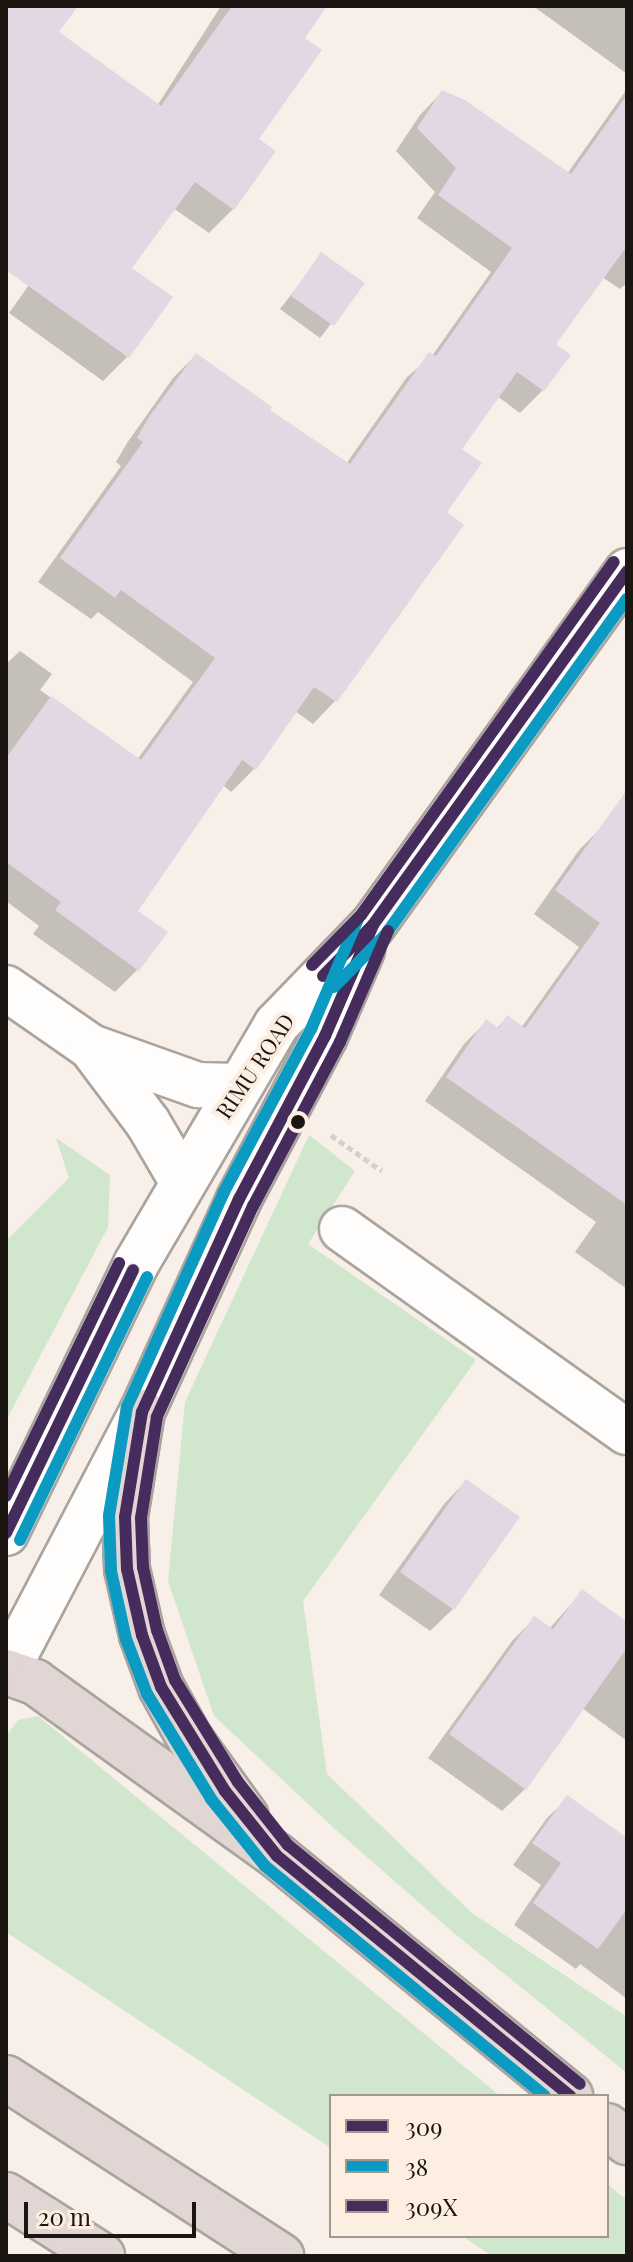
<!DOCTYPE html>
<html>
<head>
<meta charset="utf-8">
<style>
  body { margin:0 }
  #map { position:relative; width:633px; height:2262px; overflow:hidden; background:#f7efe8; font-family:"Playfair Display",serif }
  div>[style] { position:absolute }
  [style*='--x'] { left:calc(var(--x)*1px); top:calc(var(--y)*1px); width:calc(var(--w)*1px); rotate:calc(var(--a)*1deg) }
  .green>* { inset:0; background:#d0e7ce }
  .shadow>* { inset:0; background:#0003 }
  .building>* { inset:0; background:#e3d7e4 }
  .path>* { height:5px; margin-top:-2.5px; transform-origin:0; background:repeating-linear-gradient(90deg,#d3d0ce 0 6px,transparent 0 10px) }
  .roads { filter:drop-shadow(2px 0 #aaa49e) drop-shadow(-2px 0 #aaa49e) drop-shadow(0 2px #aaa49e) drop-shadow(0 -2px #aaa49e) }
  .minor>* { height:44px; margin:-22px; padding:0 22px; transform-origin:22px; border-radius:22px; background:#fefdfc }
  .secondary>* { height:44px; margin:-22px; padding:0 22px; transform-origin:22px; border-radius:22px; background:#fefdfc }
  .motorway>* { height:44px; margin:-22px; padding:0 22px; transform-origin:22px; border-radius:22px; background:#e1d6d4 }
  .bus-1>* { height:12px; margin:-6px; padding:0 6px; transform-origin:6px; border-radius:6px; background:#462c5c }
  .bus-2>* { height:12px; margin:-6px; padding:0 6px; transform-origin:6px; border-radius:6px; background:#0a9ac2 }
  .bus-3>* { height:12px; margin:-6px; padding:0 6px; transform-origin:6px; border-radius:6px; background:#462c5c }
  .dots>* { width:22px; height:22px; translate:-50% -50%; box-sizing:border-box; border:4px solid #fdeee2; border-radius:50% }
  span { translate:-50% -50%; white-space:nowrap; text-align:center; line-height:1.15; -webkit-text-stroke:8px #fdeee2; paint-order:stroke }
  .street-label { font-size:22px; color:#1b1612 }
  .frame { position:absolute; inset:0; border:8px solid #1b1612; pointer-events:none }
  .legend { position:absolute; left:329px; top:2094px; width:280px; height:144px; box-sizing:border-box; background:#fdeee2; border:2px solid #a3988f; margin:0; padding:10px 14px; list-style:none; font-size:24px; color:#1b1612 }
  .legend li { display:flex; align-items:center; gap:16px; height:40px }
  .legend b { width:40px; border:2px solid #a3988f }
  .scale { position:absolute; left:24px; top:2202px; width:172px; height:36px; box-sizing:border-box; border:4px solid #1b1612; border-top:0; padding-left:10px; font-size:24px; line-height:28px; white-space:nowrap; color:#1b1612; -webkit-text-stroke:6px #fdeee2; paint-order:stroke }
</style>
</head>
<body>
<div id="map">
  <div class="green">
    <div style="clip-path:polygon(309px 1135px,355px 1171px,308px 1244px,476px 1360px,303px 1601px,327px 1774px,472px 1913px,627px 2017px,627px 2073px,455px 1934px,335px 1829px,214px 1716px,168px 1581px,185px 1402px)"></div>
    <div style="clip-path:polygon(56px 1138px,110px 1175px,108px 1227px,6px 1421px,6px 1241px,69px 1178px)"></div>
    <div style="clip-path:polygon(38px 1716px,500px 2096px,331px 2096px,331px 2148px,6px 1932px,6px 1736px,18px 1720px)"></div>
    <div style="clip-path:polygon(607px 2184px,627px 2200px,627px 2256px,492px 2256px,462px 2236px,607px 2236px)"></div>
  </div>
  <div class="shadow">
    <div style="clip-path:polygon(6px 6px,76px 6px,56px 32px,157px 106px,221px 6px,325px 6px,302px 39px,256px 139px,233px 209px,209px 233px,173px 208px,130px 268px,128px 356px,103px 381px,9px 313px,59px 243px,6px 246px)"></div>
    <div style="clip-path:polygon(533px 6px,627px 6px,627px 74px)"></div>
    <div style="clip-path:polygon(627px 89px,627px 283px,620px 289px,602px 277px,553px 344px,568px 355px,543px 390px,520px 413px,497px 396px,459px 450px,444px 513px,335px 701px,313px 724px,295px 711px,254px 769px,231px 792px,223px 785px,135px 911px,137px 970px,115px 992px,33px 934px,39px 926px,6px 901px,6px 664px,20px 651px,52px 674px,40px 690px,137px 760px,193px 682px,98px 612px,91px 619px,38px 582px,121px 466px,116px 462px,127px 443px,173px 378px,196px 355px,267px 410px,346px 464px,407px 377px,432px 356px,491px 272px,417px 218px,435px 192px,396px 151px,420px 115px,442px 92px,567px 174px)"></div>
    <div style="clip-path:polygon(322px 255px,362px 284px,320px 338px,280px 309px)"></div>
    <div style="clip-path:polygon(627px 825px,627px 1289px,575px 1252px,596px 1222px,425px 1101px,464px 1044px,487px 1021px,496px 1029px,507px 1018px,521px 1028px,579px 947px,534px 914px,579px 850px,602px 827px)"></div>
    <div style="clip-path:polygon(466px 1481px,453px 1609px,430px 1631px,379px 1595px,444px 1504px)"></div>
    <div style="clip-path:polygon(582px 1592px,627px 1624px,627px 1741px,582px 1708px,525px 1789px,502px 1811px,428px 1758px,512px 1641px,534px 1619px,549px 1629px)"></div>
    <div style="clip-path:polygon(568px 1798px,627px 1840px,627px 1999px,580px 1964px,576px 1969px,514px 1925px,541px 1885px,513px 1865px,547px 1818px)"></div>
  </div>
  <div class="building">
    <div style="clip-path:polygon(6px 6px,78px 6px,59px 32px,161px 106px,232px 6px,327px 6px,305px 38px,322px 50px,259px 139px,276px 151px,234px 210px,195px 182px,132px 268px,173px 297px,129px 358px,6px 270px)"></div>
    <div style="clip-path:polygon(442px 90px,465px 100px,571px 174px,627px 95px,627px 246px,556px 344px,571px 355px,544px 391px,517px 372px,462px 449px,482px 463px,447px 512px,464px 525px,337px 702px,314px 687px,256px 770px,242px 760px,138px 911px,168px 932px,139px 971px,55px 910px,61px 902px,6px 862px,6px 758px,51px 696px,141px 760px,215px 658px,121px 590px,115px 598px,60px 558px,143px 442px,137px 438px,149px 417px,196px 353px,272px 407px,270px 410px,350px 464px,429px 352px,436px 356px,512px 248px,438px 195px,456px 168px,417px 128px)"></div>
    <div style="clip-path:polygon(321px 252px,365px 283px,334px 326px,291px 296px)"></div>
    <div style="clip-path:polygon(627px 790px,627px 1205px,446px 1077px,486px 1019px,499px 1028px,507px 1015px,525px 1028px,600px 923px,555px 890px)"></div>
    <div style="clip-path:polygon(466px 1479px,520px 1517px,454px 1610px,400px 1572px)"></div>
    <div style="clip-path:polygon(582px 1589px,627px 1622px,627px 1648px,526px 1790px,449px 1734px,534px 1616px,553px 1629px)"></div>
    <div style="clip-path:polygon(567px 1795px,627px 1838px,627px 1909px,598px 1949px,533px 1903px,561px 1863px,532px 1843px)"></div>
  </div>
  <div class="path">
    <div style="--x:331;--y:1135;--w:62;--a:35.2"></div>
  </div>
  <div class="roads">
    <div class="minor">
      <div style="--x:6;--y:988;--w:103;--a:34.8"></div>
      <div style="--x:182;--y:1181;--w:67;--a:-120.4"></div>
      <div style="--x:148;--y:1123;--w:95;--a:-126.9"></div>
      <div style="--x:91;--y:1047;--w:114;--a:19.6"></div>
      <div style="--x:198;--y:1085;--w:40;--a:1.4"></div>
      <div style="--x:342;--y:1229;--w:350;--a:35.5"></div>
    </div>
    <div class="secondary">
      <div style="--x:6;--y:1533;--w:299;--a:-64.2"></div>
      <div style="--x:136;--y:1264;--w:277;--a:-59.6"></div>
      <div style="--x:276;--y:1025;--w:139;--a:-45.9"></div>
      <div style="--x:373;--y:925;--w:436;--a:-54.3"></div>
      <div style="--x:6;--y:1672;--w:293;--a:-62.4"></div>
      <div style="--x:142;--y:1412;--w:234;--a:-65.5"></div>
      <div style="--x:239;--y:1199;--w:184;--a:-62.2"></div>
      <div style="--x:325;--y:1036;--w:94;--a:-66.7"></div>
    </div>
    <div class="motorway">
      <div style="--x:142;--y:1412;--w:106;--a:99.2"></div>
      <div style="--x:125;--y:1517;--w:52;--a:87.8"></div>
      <div style="--x:127;--y:1569;--w:68;--a:77.2"></div>
      <div style="--x:142;--y:1635;--w:55;--a:69.9"></div>
      <div style="--x:161;--y:1687;--w:60;--a:60.9"></div>
      <div style="--x:190;--y:1739;--w:96;--a:54.3"></div>
      <div style="--x:6;--y:1672;--w:31;--a:19"></div>
      <div style="--x:35;--y:1682;--w:298;--a:35.7"></div>
      <div style="--x:277;--y:1856;--w:379;--a:39.3"></div>
      <div style="--x:6;--y:2078;--w:328;--a:32.9"></div>
      <div style="--x:607;--y:2126;--w:26;--a:39"></div>
      <div style="--x:6;--y:2195;--w:114;--a:32.4"></div>
    </div>
  </div>
  <div class="bus-1">
    <div style="--x:373;--y:925;--w:121;--a:113.4"></div>
    <div style="--x:325;--y:1036;--w:184;--a:117.8"></div>
    <div style="--x:239;--y:1199;--w:234;--a:114.5"></div>
    <div style="--x:142;--y:1412;--w:106;--a:99.2"></div>
    <div style="--x:125;--y:1517;--w:52;--a:87.8"></div>
    <div style="--x:127;--y:1569;--w:68;--a:77.2"></div>
    <div style="--x:142;--y:1635;--w:55;--a:69.9"></div>
    <div style="--x:161;--y:1687;--w:122;--a:58.4"></div>
    <div style="--x:225;--y:1791;--w:83;--a:51.3"></div>
    <div style="--x:277;--y:1856;--w:379;--a:39.3"></div>
    <div style="--x:323;--y:976;--w:71;--a:-45.6"></div>
    <div style="--x:373;--y:925;--w:436;--a:-54.3"></div>
    <div style="--x:6;--y:1533;--w:292;--a:-64.2"></div>
  </div>
  <div class="bus-2">
    <div style="--x:358;--y:919;--w:120;--a:113.1"></div>
    <div style="--x:311;--y:1029;--w:185;--a:118.1"></div>
    <div style="--x:224;--y:1192;--w:236;--a:114.3"></div>
    <div style="--x:127;--y:1407;--w:110;--a:99.4"></div>
    <div style="--x:109;--y:1516;--w:55;--a:87.9"></div>
    <div style="--x:111;--y:1571;--w:70;--a:77.6"></div>
    <div style="--x:126;--y:1639;--w:59;--a:69.1"></div>
    <div style="--x:147;--y:1694;--w:123;--a:58.6"></div>
    <div style="--x:211;--y:1799;--w:86;--a:51.1"></div>
    <div style="--x:265;--y:1866;--w:362;--a:39.4"></div>
    <div style="--x:334;--y:987;--w:74;--a:-45.5"></div>
    <div style="--x:386;--y:934;--w:413;--a:-54.3"></div>
    <div style="--x:20;--y:1540;--w:292;--a:-64.2"></div>
  </div>
  <div class="bus-3">
    <div style="--x:388;--y:931;--w:121;--a:113.4"></div>
    <div style="--x:340;--y:1042;--w:186;--a:117.9"></div>
    <div style="--x:253;--y:1206;--w:232;--a:114.5"></div>
    <div style="--x:157;--y:1417;--w:102;--a:99"></div>
    <div style="--x:141;--y:1518;--w:49;--a:87.7"></div>
    <div style="--x:143;--y:1567;--w:65;--a:77.5"></div>
    <div style="--x:157;--y:1630;--w:53;--a:70.2"></div>
    <div style="--x:175;--y:1680;--w:120;--a:58.3"></div>
    <div style="--x:238;--y:1782;--w:80;--a:51.6"></div>
    <div style="--x:288;--y:1845;--w:377;--a:39.3"></div>
    <div style="--x:312;--y:965;--w:70;--a:-45.6"></div>
    <div style="--x:361;--y:915;--w:434;--a:-54.4"></div>
    <div style="--x:6;--y:1496;--w:259;--a:-64.1"></div>
  </div>
  <div class="dots">
    <div style="left:298px;top:1122px;background:#1b1612"></div>
  </div>
  <div class="street-label">
    <span style="left:255px;top:1066px;rotate:-56deg">RIMU ROAD</span>
  </div>
  <div class="frame"></div>
  <ul class="legend">
  <li><b style="height:10px;background:#462c5c"></b>309</li>
  <li><b style="height:10px;background:#0a9ac2"></b>38</li>
  <li><b style="height:10px;background:#462c5c"></b>309X</li>
  </ul>
  <div class="scale">20 m</div>
</div>
</body>
</html>
